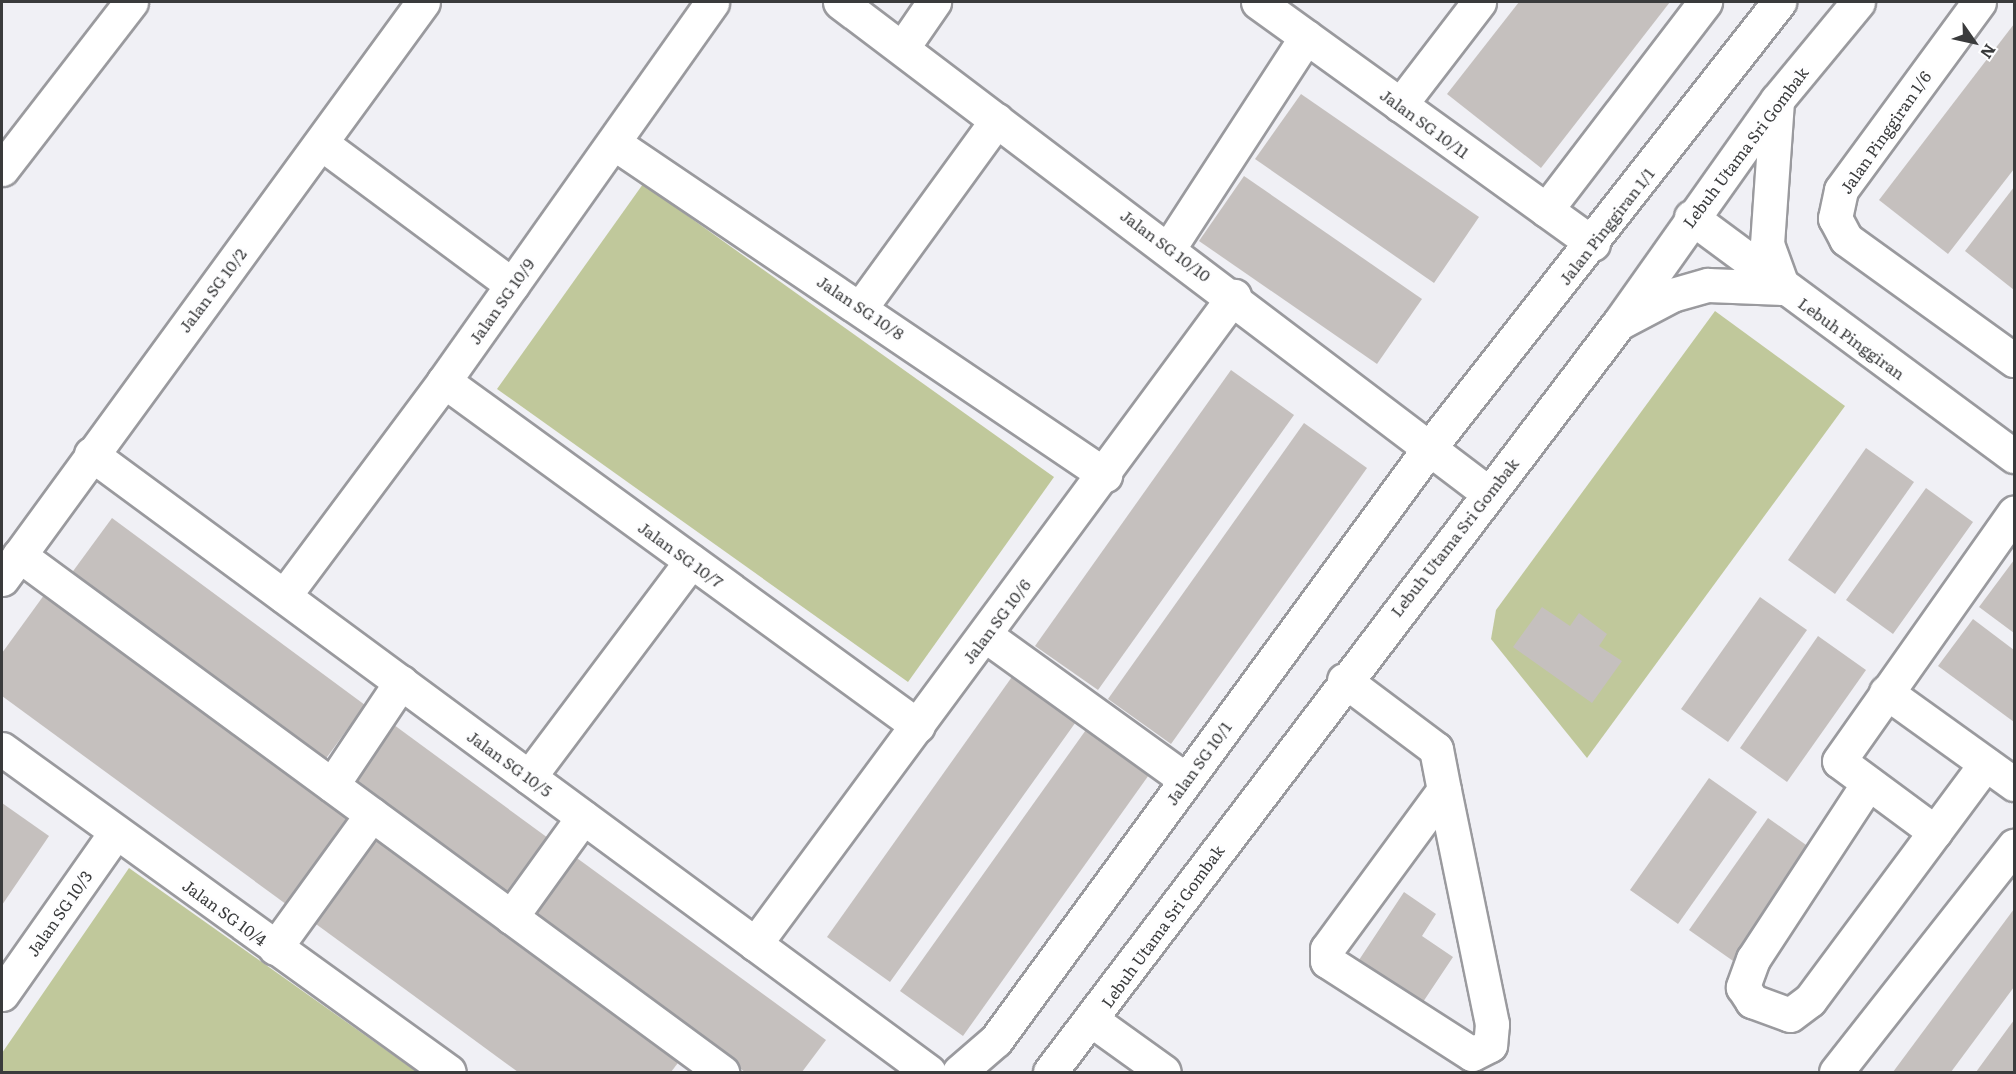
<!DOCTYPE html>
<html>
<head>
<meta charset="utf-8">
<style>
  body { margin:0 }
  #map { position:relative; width:2016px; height:1074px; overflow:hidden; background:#f0f0f5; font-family:Literata,serif }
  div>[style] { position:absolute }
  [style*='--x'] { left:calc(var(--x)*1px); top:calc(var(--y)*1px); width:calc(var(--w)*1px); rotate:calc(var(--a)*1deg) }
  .green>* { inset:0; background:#c0c89b }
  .building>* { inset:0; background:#c5c0be }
  .roads { filter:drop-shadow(2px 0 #9a9a9e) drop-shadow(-2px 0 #9a9a9e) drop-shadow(0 2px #9a9a9e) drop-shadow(0 -2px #9a9a9e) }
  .minor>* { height:33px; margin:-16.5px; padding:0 16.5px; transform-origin:16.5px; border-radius:16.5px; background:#fff }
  span { translate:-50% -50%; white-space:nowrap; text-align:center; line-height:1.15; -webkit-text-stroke:6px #fefeff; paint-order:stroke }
  .street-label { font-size:16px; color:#3a3b3c }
  .frame { position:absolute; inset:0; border:3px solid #3a3b3c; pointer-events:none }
  .north { position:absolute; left:1944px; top:12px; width:60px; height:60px; -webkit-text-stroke:4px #fefeff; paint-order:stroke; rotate:124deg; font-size:16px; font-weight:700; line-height:24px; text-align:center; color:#3a3b3c }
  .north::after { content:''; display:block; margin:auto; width:21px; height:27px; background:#3a3b3c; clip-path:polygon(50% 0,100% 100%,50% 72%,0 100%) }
</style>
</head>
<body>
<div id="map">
  <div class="green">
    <div style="clip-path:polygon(643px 184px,1054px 477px,908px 682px,497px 389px)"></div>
    <div style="clip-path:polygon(1715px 311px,1845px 406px,1587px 758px,1491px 639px,1496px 610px)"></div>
    <div style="clip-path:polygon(129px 868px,417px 1072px,2px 1072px,2px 1053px)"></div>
  </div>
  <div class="building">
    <div style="clip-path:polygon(1519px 2px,1670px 2px,1541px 168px,1447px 94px)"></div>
    <div style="clip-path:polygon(2014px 24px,2014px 169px,1948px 254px,1879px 200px)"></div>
    <div style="clip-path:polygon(1301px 94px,1479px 217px,1434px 283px,1255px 159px)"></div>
    <div style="clip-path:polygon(1244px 176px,1422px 299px,1377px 364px,1199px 241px)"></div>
    <div style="clip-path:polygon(2014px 187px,2014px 290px,1965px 251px)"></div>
    <div style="clip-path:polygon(1231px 370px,1294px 415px,1098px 690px,1035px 646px)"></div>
    <div style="clip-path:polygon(1304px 423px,1367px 468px,1171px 744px,1108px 699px)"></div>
    <div style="clip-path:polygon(1866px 448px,1914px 482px,1835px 594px,1788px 560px)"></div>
    <div style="clip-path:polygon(1926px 488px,1973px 522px,1893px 634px,1846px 600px)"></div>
    <div style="clip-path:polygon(112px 518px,365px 705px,322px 764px,68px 578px)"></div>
    <div style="clip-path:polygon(2014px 560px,2014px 633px,1979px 607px)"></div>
    <div style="clip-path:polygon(47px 591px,356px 817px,290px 907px,2px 696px,2px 653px)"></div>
    <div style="clip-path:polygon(1760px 597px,1807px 630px,1728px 742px,1681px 709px)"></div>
    <div style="clip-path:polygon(1542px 607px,1570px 626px,1579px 613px,1607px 634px,1599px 646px,1622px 661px,1592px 703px,1513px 647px)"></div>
    <div style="clip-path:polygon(1973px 619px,2014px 650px,2014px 722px,1938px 666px)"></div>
    <div style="clip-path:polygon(1818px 636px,1866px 670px,1787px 782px,1740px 748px)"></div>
    <div style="clip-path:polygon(1014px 674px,1078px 719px,890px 982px,827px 937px)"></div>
    <div style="clip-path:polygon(390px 722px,548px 838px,504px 897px,346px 781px)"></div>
    <div style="clip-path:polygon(1088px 727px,1151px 772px,963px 1036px,900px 991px)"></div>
    <div style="clip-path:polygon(1709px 778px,1757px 812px,1678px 924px,1630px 890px)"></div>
    <div style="clip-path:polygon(2px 803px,49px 836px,2px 905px)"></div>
    <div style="clip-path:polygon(1768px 818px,1816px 852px,1736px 963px,1689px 930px)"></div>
    <div style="clip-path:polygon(371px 826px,684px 1055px,671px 1072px,518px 1072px,305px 916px)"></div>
    <div style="clip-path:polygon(570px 853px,826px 1040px,802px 1072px,745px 1072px,526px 912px)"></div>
    <div style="clip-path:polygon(1404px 892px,1436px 914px,1422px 936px,1453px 957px,1421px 1005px,1357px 963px)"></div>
    <div style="clip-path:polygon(2014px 909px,2014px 987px,1951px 1072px,1893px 1072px)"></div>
    <div style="clip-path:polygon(2014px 1020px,2014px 1072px,1976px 1072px)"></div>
  </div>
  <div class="roads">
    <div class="minor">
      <div style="--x:840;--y:2;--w:813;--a:37.15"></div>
      <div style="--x:1258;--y:2;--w:413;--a:35.8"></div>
      <div style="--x:1979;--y:2;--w:233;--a:126.3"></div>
      <div style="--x:1841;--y:190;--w:29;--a:102"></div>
      <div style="--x:1835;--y:218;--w:24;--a:62"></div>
      <div style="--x:1846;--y:239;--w:207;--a:35.8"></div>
      <div style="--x:903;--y:47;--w:55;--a:-55.4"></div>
      <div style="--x:1777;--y:101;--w:143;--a:94"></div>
      <div style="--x:1767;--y:244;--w:47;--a:70"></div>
      <div style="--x:1400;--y:105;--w:130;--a:-52.5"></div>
      <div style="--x:321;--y:143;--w:238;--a:36.6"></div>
      <div style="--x:614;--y:143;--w:593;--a:34.07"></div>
      <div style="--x:2;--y:169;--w:211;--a:-52.3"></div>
      <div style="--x:1546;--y:210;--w:262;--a:-52.6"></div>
      <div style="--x:1691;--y:217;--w:402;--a:36.5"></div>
      <div style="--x:1169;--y:248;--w:252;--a:-57"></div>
      <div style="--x:861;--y:307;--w:231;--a:-54"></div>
      <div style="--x:1621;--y:322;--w:58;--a:-27.9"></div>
      <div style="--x:1672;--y:295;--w:37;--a:-16"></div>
      <div style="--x:1708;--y:285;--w:75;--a:2.3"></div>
      <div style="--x:444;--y:381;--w:586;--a:36.05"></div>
      <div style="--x:91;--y:454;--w:1041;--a:36.41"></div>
      <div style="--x:19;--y:555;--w:873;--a:36.33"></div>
      <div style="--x:2;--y:579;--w:714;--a:-53.88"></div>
      <div style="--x:284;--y:596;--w:268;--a:-53.3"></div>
      <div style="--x:444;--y:381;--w:464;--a:-54.7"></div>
      <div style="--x:985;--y:635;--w:248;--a:35.8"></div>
      <div style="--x:1344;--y:680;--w:115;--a:36.9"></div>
      <div style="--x:1436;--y:749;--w:42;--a:79"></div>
      <div style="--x:1444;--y:790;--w:239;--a:78.4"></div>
      <div style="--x:1492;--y:1024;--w:21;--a:95"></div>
      <div style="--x:1490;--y:1045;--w:20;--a:153"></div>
      <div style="--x:1472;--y:1054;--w:172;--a:-147.3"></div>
      <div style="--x:1327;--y:961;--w:12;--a:-90"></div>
      <div style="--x:1327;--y:949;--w:197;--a:-53.7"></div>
      <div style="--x:1886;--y:692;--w:158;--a:35.7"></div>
      <div style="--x:2;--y:749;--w:551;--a:35.85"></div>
      <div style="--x:529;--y:777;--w:270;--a:-53.1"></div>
      <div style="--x:332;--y:785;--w:124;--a:-56.2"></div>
      <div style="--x:1867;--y:785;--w:208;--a:123.2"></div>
      <div style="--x:1753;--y:959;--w:30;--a:110"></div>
      <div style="--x:1743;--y:987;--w:17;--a:57"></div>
      <div style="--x:1752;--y:1001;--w:40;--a:20.2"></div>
      <div style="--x:1790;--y:1015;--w:25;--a:-37"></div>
      <div style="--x:1810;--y:1000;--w:294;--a:-53.4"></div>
      <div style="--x:1935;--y:832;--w:119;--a:-143.5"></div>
      <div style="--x:1839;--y:761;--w:304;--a:-54.8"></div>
      <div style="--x:511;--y:917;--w:123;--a:-54.2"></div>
      <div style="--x:755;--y:944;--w:806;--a:-53.53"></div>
      <div style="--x:275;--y:948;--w:165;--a:-54.1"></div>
      <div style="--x:2;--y:994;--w:198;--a:-54.9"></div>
      <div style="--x:1093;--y:1021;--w:87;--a:35.7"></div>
      <div style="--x:959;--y:1072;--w:49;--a:-40.9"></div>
      <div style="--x:996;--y:1040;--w:735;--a:-53.8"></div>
      <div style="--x:1430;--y:447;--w:566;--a:-51.89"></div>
      <div style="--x:1050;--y:1072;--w:941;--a:-52.78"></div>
      <div style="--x:1619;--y:323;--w:273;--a:-54.7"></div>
      <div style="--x:1777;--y:100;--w:127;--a:-50.4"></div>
      <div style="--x:1836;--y:1072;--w:288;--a:-51.8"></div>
    </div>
  </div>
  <div class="street-label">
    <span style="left:1425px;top:123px;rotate:36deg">Jalan SG 10/11</span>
    <span style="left:1885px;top:132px;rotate:-55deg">Jalan Pinggiran 1/6</span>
    <span style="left:1745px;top:147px;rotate:-53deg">Lebuh Utama Sri Gombak</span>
    <span style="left:1606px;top:226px;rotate:-52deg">Jalan Pinggiran 1/1</span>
    <span style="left:1166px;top:245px;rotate:37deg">Jalan SG 10/10</span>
    <span style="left:212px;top:290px;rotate:-53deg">Jalan SG 10/2</span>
    <span style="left:501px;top:301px;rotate:-55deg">Jalan SG 10/9</span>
    <span style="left:861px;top:307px;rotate:34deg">Jalan SG 10/8</span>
    <span style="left:1852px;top:338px;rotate:36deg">Lebuh Pinggiran</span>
    <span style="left:1454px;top:537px;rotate:-52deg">Lebuh Utama Sri Gombak</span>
    <span style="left:681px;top:554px;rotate:36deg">Jalan SG 10/7</span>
    <span style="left:996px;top:621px;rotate:-53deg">Jalan SG 10/6</span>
    <span style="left:510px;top:763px;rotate:36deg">Jalan SG 10/5</span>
    <span style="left:1198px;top:763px;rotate:-54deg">Jalan SG 10/1</span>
    <span style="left:225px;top:912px;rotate:36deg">Jalan SG 10/4</span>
    <span style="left:59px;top:913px;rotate:-55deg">Jalan SG 10/3</span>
    <span style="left:1162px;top:926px;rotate:-54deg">Lebuh Utama Sri Gombak</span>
  </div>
  <div class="frame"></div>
  <div class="north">N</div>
</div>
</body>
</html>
